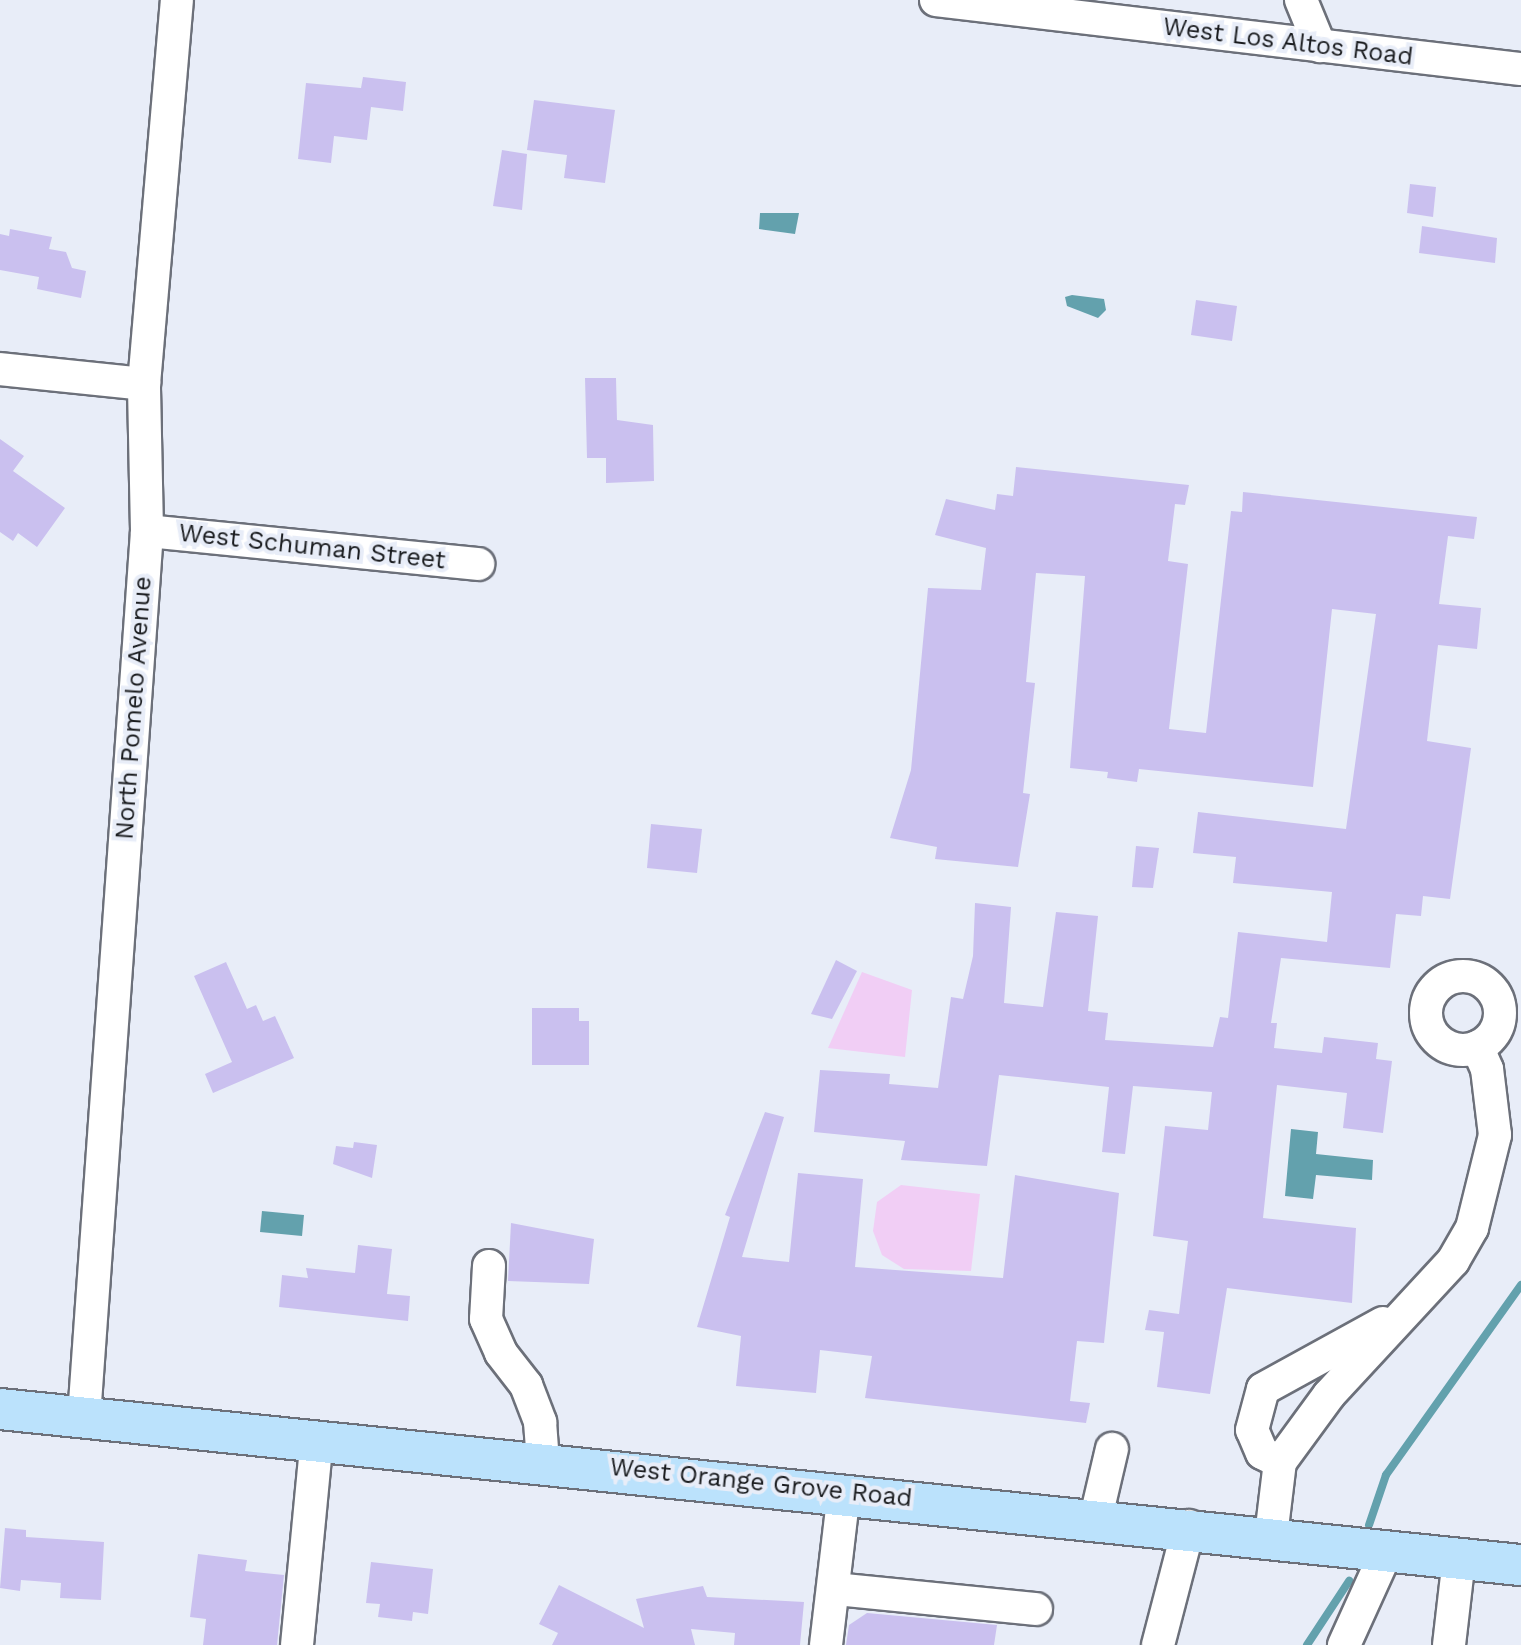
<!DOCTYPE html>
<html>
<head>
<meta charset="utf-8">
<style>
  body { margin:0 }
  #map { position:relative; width:1521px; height:1645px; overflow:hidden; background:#e8edf8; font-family:"Work Sans",sans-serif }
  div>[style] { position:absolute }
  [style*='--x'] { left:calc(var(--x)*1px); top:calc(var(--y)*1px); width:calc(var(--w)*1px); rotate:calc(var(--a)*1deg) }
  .green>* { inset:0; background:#f1cef5 }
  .water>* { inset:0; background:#63a1ad }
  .stream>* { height:8px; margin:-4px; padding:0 4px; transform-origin:4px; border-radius:4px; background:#63a1ad }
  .building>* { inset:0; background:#cac0ef }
  .roads { filter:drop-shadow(2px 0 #6c707a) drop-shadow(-2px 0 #6c707a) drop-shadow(0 2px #6c707a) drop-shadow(0 -2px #6c707a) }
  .minor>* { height:32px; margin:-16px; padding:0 16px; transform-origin:16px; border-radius:16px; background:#fff }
  .minor>.ring { margin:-16px; padding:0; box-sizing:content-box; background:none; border:32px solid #fff; border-radius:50% }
  .major>* { height:40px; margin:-20px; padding:0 20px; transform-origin:20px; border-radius:20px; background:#bbe2fc }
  span { translate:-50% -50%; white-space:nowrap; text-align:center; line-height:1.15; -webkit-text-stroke:8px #e8edf8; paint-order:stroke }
  .street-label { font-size:25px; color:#191b1e }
</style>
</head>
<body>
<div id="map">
  <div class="green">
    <div style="clip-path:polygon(862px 972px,912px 990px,905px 1057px,828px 1048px)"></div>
    <div style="clip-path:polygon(901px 1185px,980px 1194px,971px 1271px,904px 1269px,882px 1255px,873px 1231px,877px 1202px)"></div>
  </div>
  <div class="water">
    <div style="clip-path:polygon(760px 213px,799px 213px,795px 234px,759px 229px)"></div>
    <div style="clip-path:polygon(1072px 295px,1104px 299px,1106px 310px,1098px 318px,1067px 306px,1065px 297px)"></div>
    <div style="clip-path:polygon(1291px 1129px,1318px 1132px,1316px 1154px,1373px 1160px,1372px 1180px,1316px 1175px,1313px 1199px,1285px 1196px)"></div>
    <div style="clip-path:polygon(262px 1211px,304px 1215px,302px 1236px,260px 1232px)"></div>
  </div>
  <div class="stream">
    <div style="--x:1369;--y:1525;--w:53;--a:-71.2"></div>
    <div style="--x:1386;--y:1475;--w:233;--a:-54.6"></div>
    <div style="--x:1307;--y:1645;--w:77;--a:-56.7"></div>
  </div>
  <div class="building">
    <div style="clip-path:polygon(363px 77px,406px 82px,403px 111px,371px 107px,367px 140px,334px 136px,331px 163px,298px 159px,306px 83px,361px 88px)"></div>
    <div style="clip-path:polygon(534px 100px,615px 110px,605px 183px,564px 178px,567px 155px,527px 150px)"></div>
    <div style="clip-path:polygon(502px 150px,527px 154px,522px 210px,493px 206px)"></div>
    <div style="clip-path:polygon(1410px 184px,1436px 187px,1433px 217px,1407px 213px)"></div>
    <div style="clip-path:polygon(1422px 226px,1497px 238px,1495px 263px,1419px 253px)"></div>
    <div style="clip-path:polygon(10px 229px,52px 237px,49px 249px,66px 252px,72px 268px,86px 271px,81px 298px,37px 289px,39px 277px,0 270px,0 234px,9px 236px)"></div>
    <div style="clip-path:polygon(1196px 300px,1237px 306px,1232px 341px,1191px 335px)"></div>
    <div style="clip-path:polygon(585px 378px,616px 378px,617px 420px,653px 425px,654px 481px,606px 483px,606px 458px,587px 458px)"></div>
    <div style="clip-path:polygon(0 439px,24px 456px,13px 471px,65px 508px,37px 547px,18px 533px,13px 541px,0 532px)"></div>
    <div style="clip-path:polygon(1016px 467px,1189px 485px,1185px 505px,1175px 504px,1168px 561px,1188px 564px,1169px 729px,1206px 733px,1231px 511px,1242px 512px,1243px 492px,1477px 517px,1474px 539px,1448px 536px,1439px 604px,1481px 608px,1477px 649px,1438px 645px,1427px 741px,1471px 748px,1450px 899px,1423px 896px,1421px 916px,1396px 914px,1390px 968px,1281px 958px,1271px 1023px,1277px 1023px,1274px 1048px,1322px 1053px,1324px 1037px,1378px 1043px,1376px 1059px,1392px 1061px,1383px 1133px,1343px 1128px,1347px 1093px,1277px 1085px,1263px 1218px,1356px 1228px,1352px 1303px,1227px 1288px,1210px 1394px,1157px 1387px,1164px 1332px,1145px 1330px,1149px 1310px,1179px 1314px,1188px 1241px,1153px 1236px,1165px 1126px,1208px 1130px,1212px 1092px,1133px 1086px,1125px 1154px,1102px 1152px,1109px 1087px,999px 1075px,987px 1166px,901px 1160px,905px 1141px,814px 1132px,820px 1070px,890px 1074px,889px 1084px,938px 1088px,951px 997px,963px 999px,973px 956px,975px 903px,1011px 907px,1004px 1003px,1043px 1007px,1056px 912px,1098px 916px,1088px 1011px,1108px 1013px,1105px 1040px,1213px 1047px,1220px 1017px,1228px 1018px,1238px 932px,1327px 942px,1332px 892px,1233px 883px,1236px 857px,1193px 853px,1198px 812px,1346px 829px,1376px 614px,1332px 609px,1313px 787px,1139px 769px,1137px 782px,1107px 778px,1108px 772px,1070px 768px,1085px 576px,1036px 573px,1026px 682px,1035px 683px,1023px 793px,1030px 794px,1018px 867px,935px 859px,937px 847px,890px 838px,911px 770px,928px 588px,981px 590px,986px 548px,935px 535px,946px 499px,995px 510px,997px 494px,1013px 496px)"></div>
    <div style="clip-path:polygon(651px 824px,702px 829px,697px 873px,647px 868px)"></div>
    <div style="clip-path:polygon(1136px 846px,1159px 848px,1153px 888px,1132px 887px)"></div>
    <div style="clip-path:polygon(836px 960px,857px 971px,832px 1019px,811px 1014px)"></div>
    <div style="clip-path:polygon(226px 962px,247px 1009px,256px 1005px,263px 1021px,275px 1016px,294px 1058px,213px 1093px,205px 1074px,232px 1062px,194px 976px)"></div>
    <div style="clip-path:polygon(532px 1008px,579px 1008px,579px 1021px,589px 1021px,589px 1065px,532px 1065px)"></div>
    <div style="clip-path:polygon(765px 1112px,784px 1117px,742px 1257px,789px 1262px,798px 1173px,863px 1179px,855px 1267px,1003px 1278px,1015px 1175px,1119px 1193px,1104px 1343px,1077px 1341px,1070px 1401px,1090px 1403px,1086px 1423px,865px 1398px,872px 1356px,820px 1350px,816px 1393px,736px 1386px,741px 1336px,697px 1327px,730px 1217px,725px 1215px)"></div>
    <div style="clip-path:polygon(354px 1142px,377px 1145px,372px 1178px,333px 1164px,336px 1146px,353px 1148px)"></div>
    <div style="clip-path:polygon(511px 1223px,594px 1239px,589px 1284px,508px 1281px)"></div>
    <div style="clip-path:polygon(358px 1245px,392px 1249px,387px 1294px,410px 1296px,408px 1321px,279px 1307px,282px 1275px,308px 1278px,306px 1268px,355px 1273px)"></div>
    <div style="clip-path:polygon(5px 1528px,26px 1530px,26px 1537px,104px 1542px,101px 1600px,60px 1598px,61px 1583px,21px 1580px,20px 1591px,0 1588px)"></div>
    <div style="clip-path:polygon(198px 1554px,247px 1560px,245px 1571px,284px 1575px,277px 1645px,203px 1645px,206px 1619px,190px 1617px)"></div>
    <div style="clip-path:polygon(371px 1562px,433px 1569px,428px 1614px,413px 1612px,412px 1621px,378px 1617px,380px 1604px,366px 1603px)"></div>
    <div style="clip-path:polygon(559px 1585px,644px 1628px,636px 1599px,703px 1586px,707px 1597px,804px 1602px,800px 1645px,734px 1645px,735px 1633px,691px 1629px,695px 1645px,552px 1645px,558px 1633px,539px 1624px)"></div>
    <div style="clip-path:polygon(867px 1613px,997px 1625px,994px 1645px,846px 1645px,849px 1625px)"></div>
  </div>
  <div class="roads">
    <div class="minor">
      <div style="--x:936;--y:0;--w:589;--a:6.73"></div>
      <div style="--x:1301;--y:0;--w:50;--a:67.6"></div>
      <div style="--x:0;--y:369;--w:145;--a:5.9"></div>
      <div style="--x:147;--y:531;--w:333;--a:5.7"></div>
      <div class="ring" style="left:1426px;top:976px;width:42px;height:42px"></div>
      <div style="--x:489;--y:1266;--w:53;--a:93.2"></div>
      <div style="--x:486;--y:1319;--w:37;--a:66"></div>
      <div style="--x:501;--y:1353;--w:41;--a:52"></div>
      <div style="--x:526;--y:1385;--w:40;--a:69"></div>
      <div style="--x:540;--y:1422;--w:40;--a:85.7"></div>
      <div style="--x:84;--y:1417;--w:888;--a:-85.93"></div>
      <div style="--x:147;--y:531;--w:147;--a:-91.2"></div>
      <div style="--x:144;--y:384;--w:385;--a:-85.1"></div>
      <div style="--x:1280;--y:1462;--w:20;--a:-153"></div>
      <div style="--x:1262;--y:1453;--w:25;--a:-113"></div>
      <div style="--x:1252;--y:1430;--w:42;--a:-75"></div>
      <div style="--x:1263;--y:1389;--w:137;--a:-28.8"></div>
      <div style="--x:1096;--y:1517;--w:70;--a:-76.8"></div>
      <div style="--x:1271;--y:1536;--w:75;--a:-83.1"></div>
      <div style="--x:1280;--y:1462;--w:83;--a:-53.8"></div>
      <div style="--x:1329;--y:1395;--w:183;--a:-47.2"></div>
      <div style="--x:1453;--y:1261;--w:38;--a:-60"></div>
      <div style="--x:1472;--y:1228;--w:96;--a:-76.1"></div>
      <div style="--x:1495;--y:1135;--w:66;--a:-96.9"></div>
      <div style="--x:1487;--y:1069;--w:24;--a:-114"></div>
      <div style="--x:835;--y:1589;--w:202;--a:5.7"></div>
      <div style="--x:297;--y:1645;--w:207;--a:-84.5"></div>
      <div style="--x:826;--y:1645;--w:154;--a:-83.3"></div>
      <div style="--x:1158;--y:1645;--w:123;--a:-75.4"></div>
      <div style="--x:1344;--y:1645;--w:104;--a:-65.6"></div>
      <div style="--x:1449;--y:1645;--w:88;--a:-83.4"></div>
    </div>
    <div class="major">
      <div style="--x:0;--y:1409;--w:1529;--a:5.86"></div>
    </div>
  </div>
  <div class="street-label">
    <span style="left:1288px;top:42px;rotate:7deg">West Los Altos Road</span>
    <span style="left:312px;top:547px;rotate:6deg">West Schuman Street</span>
    <span style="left:134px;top:708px;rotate:-86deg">North Pomelo Avenue</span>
    <span style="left:761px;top:1483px;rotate:6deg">West Orange Grove Road</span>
  </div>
</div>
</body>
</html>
